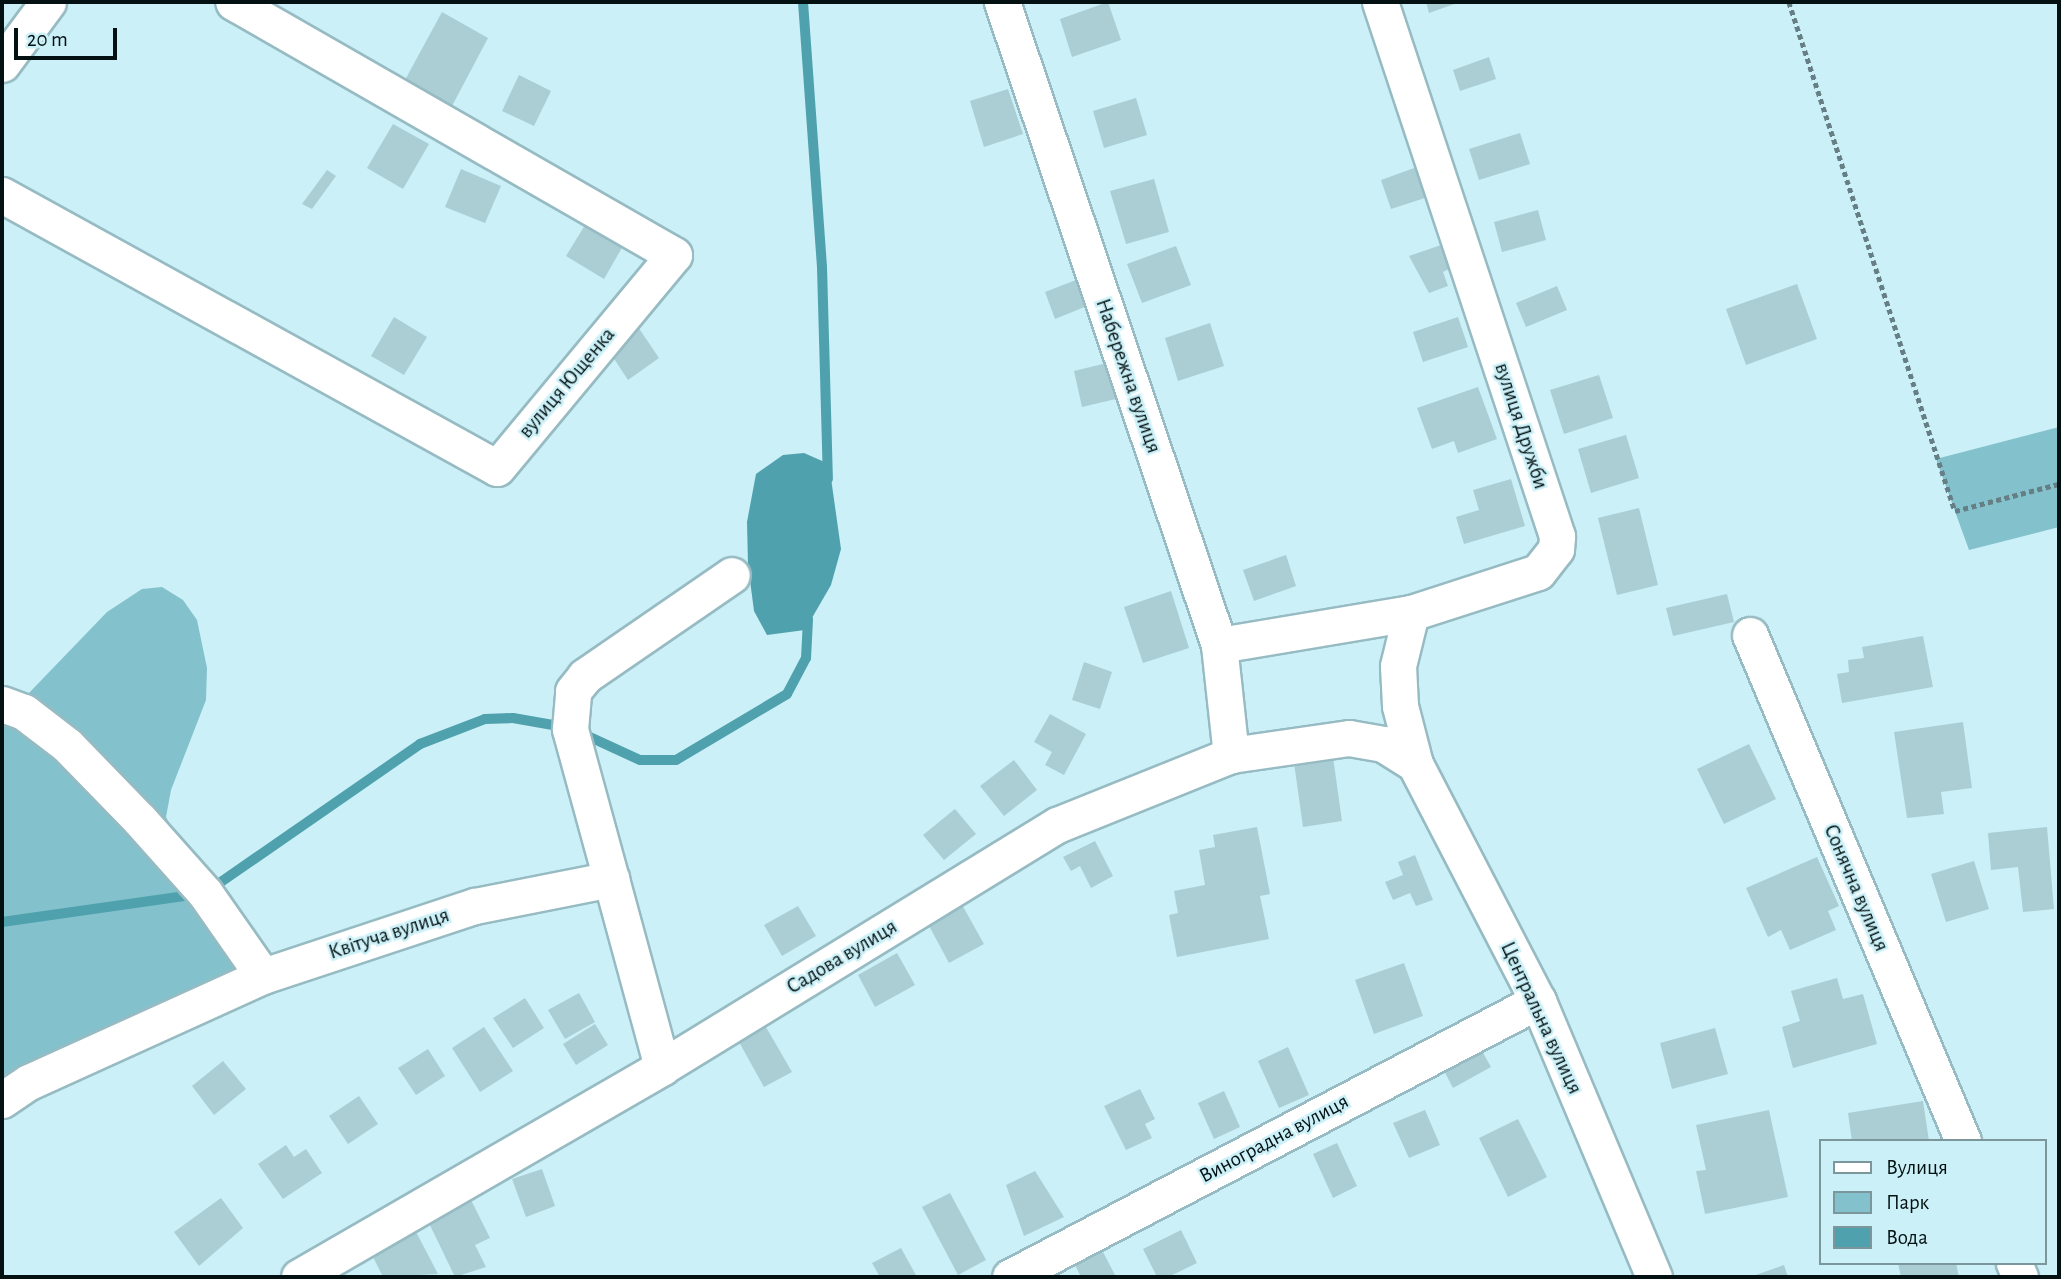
<!DOCTYPE html>
<html>
<head>
<meta charset="utf-8">
<style>
  body { margin:0 }
  #map { position:relative; width:2061px; height:1279px; overflow:hidden; background:#cbf0f7; font-family:"Alegreya Sans",sans-serif }
  div>[style] { position:absolute }
  [style*='--x'] { left:calc(var(--x)*1px); top:calc(var(--y)*1px); width:calc(var(--w)*1px); rotate:calc(var(--a)*1deg) }
  .green>* { inset:0; background:#83c1cc }
  .water>* { inset:0; background:#50a1ae }
  .stream>* { height:10px; margin:-5px; padding:0 5px; transform-origin:5px; border-radius:5px; background:#50a1ae }
  .building>* { inset:0; background:#aaced4 }
  .path>* { height:4.5px; margin-top:-2.25px; transform-origin:0; background:repeating-linear-gradient(90deg,#667f84 0 5px,transparent 0 8.5px) }
  .roads { filter:drop-shadow(2px 0 #97bbc2) drop-shadow(-2px 0 #97bbc2) drop-shadow(0 2px #97bbc2) drop-shadow(0 -2px #97bbc2) }
  .minor>* { height:35px; margin:-17.5px; padding:0 17.5px; transform-origin:17.5px; border-radius:17.5px; background:#fff }
  span { translate:-50% -50%; white-space:nowrap; text-align:center; line-height:1.15; -webkit-text-stroke:5px #cbf0f7; paint-order:stroke }
  .street-label { font-size:21px; color:#041113 }
  .frame { position:absolute; inset:0; border:4px solid #041113; pointer-events:none }
  .legend { position:absolute; left:1819px; top:1139px; width:228px; height:126px; box-sizing:border-box; background:#cbf0f7; border:2px solid #7b979c; margin:0; padding:9px 12px; list-style:none; font-size:21px; color:#041113 }
  .legend li { display:flex; align-items:center; gap:14px; height:35px }
  .legend b { width:35px; border:2px solid #7b979c }
  .scale { position:absolute; left:14px; top:28px; width:103px; height:32px; box-sizing:border-box; border:4px solid #041113; border-top:0; padding-left:9px; font-size:21px; line-height:24px; white-space:nowrap; color:#041113; -webkit-text-stroke:5px #cbf0f7; paint-order:stroke }
</style>
</head>
<body>
<div id="map">
  <div class="green">
    <div style="clip-path:polygon(2059px 427px,2059px 527px,1969px 550px,1936px 459px)"></div>
    <div style="clip-path:polygon(162px 587px,183px 600px,197px 620px,207px 668px,206px 700px,171px 790px,166px 817px,205px 893px,263px 976px,2px 1100px,2px 721px,107px 612px,142px 589px)"></div>
  </div>
  <div class="water">
    <div style="clip-path:polygon(804px 453px,829px 464px,841px 549px,831px 585px,805px 630px,767px 635px,754px 611px,748px 565px,747px 522px,756px 474px,783px 455px)"></div>
  </div>
  <div class="stream">
    <div style="--x:803;--y:2;--w:266;--a:85.9"></div>
    <div style="--x:822;--y:267;--w:212;--a:88.4"></div>
    <div style="--x:579;--y:732;--w:67;--a:24.7"></div>
    <div style="--x:640;--y:760;--w:36;--a:0"></div>
    <div style="--x:676;--y:760;--w:129;--a:-30.7"></div>
    <div style="--x:787;--y:694;--w:41;--a:-62.2"></div>
    <div style="--x:806;--y:658;--w:39;--a:-87"></div>
    <div style="--x:2;--y:922;--w:205;--a:-8.1"></div>
    <div style="--x:205;--y:893;--w:262;--a:-34.7"></div>
    <div style="--x:420;--y:744;--w:70;--a:-21"></div>
    <div style="--x:485;--y:719;--w:28;--a:-2"></div>
    <div style="--x:513;--y:718;--w:52;--a:10"></div>
  </div>
  <div class="building">
    <div style="clip-path:polygon(1108px 2px,1121px 40px,1072px 57px,1060px 19px)"></div>
    <div style="clip-path:polygon(1426px 2px,1460px 2px,1429px 13px)"></div>
    <div style="clip-path:polygon(442px 12px,488px 38px,452px 106px,405px 80px)"></div>
    <div style="clip-path:polygon(1489px 57px,1496px 79px,1460px 91px,1453px 70px)"></div>
    <div style="clip-path:polygon(519px 75px,551px 91px,534px 126px,502px 111px)"></div>
    <div style="clip-path:polygon(1008px 89px,1023px 134px,984px 147px,970px 101px)"></div>
    <div style="clip-path:polygon(1136px 98px,1147px 135px,1104px 148px,1093px 111px)"></div>
    <div style="clip-path:polygon(393px 124px,429px 144px,403px 189px,367px 168px)"></div>
    <div style="clip-path:polygon(1520px 133px,1530px 164px,1479px 180px,1469px 149px)"></div>
    <div style="clip-path:polygon(1417px 167px,1428px 197px,1391px 209px,1381px 180px)"></div>
    <div style="clip-path:polygon(461px 169px,501px 186px,485px 223px,445px 207px)"></div>
    <div style="clip-path:polygon(327px 170px,336px 176px,312px 209px,302px 204px)"></div>
    <div style="clip-path:polygon(1154px 179px,1169px 232px,1126px 244px,1110px 191px)"></div>
    <div style="clip-path:polygon(1538px 210px,1546px 240px,1502px 252px,1494px 222px)"></div>
    <div style="clip-path:polygon(590px 217px,627px 239px,604px 279px,566px 256px)"></div>
    <div style="clip-path:polygon(1441px 245px,1449px 269px,1443px 272px,1448px 286px,1429px 293px,1409px 256px)"></div>
    <div style="clip-path:polygon(1176px 246px,1191px 285px,1142px 303px,1127px 264px)"></div>
    <div style="clip-path:polygon(1076px 280px,1087px 306px,1055px 319px,1045px 292px)"></div>
    <div style="clip-path:polygon(1797px 284px,1817px 339px,1746px 365px,1726px 309px)"></div>
    <div style="clip-path:polygon(1557px 286px,1567px 310px,1526px 327px,1516px 303px)"></div>
    <div style="clip-path:polygon(394px 317px,427px 337px,404px 375px,371px 356px)"></div>
    <div style="clip-path:polygon(1458px 317px,1468px 347px,1423px 362px,1413px 332px)"></div>
    <div style="clip-path:polygon(634px 321px,659px 358px,628px 380px,603px 342px)"></div>
    <div style="clip-path:polygon(1210px 323px,1224px 366px,1178px 381px,1165px 338px)"></div>
    <div style="clip-path:polygon(1111px 362px,1120px 398px,1082px 407px,1074px 371px)"></div>
    <div style="clip-path:polygon(1599px 375px,1613px 418px,1564px 434px,1550px 390px)"></div>
    <div style="clip-path:polygon(1478px 387px,1497px 439px,1458px 453px,1454px 441px,1432px 449px,1417px 408px)"></div>
    <div style="clip-path:polygon(1626px 435px,1639px 478px,1591px 493px,1578px 449px)"></div>
    <div style="clip-path:polygon(1511px 479px,1525px 526px,1464px 544px,1456px 517px,1479px 510px,1473px 490px)"></div>
    <div style="clip-path:polygon(1639px 508px,1658px 585px,1617px 595px,1598px 518px)"></div>
    <div style="clip-path:polygon(1286px 555px,1296px 586px,1254px 601px,1243px 570px)"></div>
    <div style="clip-path:polygon(1171px 591px,1189px 648px,1143px 663px,1124px 607px)"></div>
    <div style="clip-path:polygon(1727px 594px,1734px 622px,1673px 636px,1666px 608px)"></div>
    <div style="clip-path:polygon(1923px 636px,1933px 687px,1842px 703px,1837px 674px,1849px 672px,1848px 660px,1864px 658px,1862px 647px)"></div>
    <div style="clip-path:polygon(1084px 662px,1112px 672px,1100px 709px,1072px 700px)"></div>
    <div style="clip-path:polygon(1050px 714px,1086px 734px,1064px 775px,1045px 765px,1052px 752px,1034px 742px)"></div>
    <div style="clip-path:polygon(1963px 722px,1972px 788px,1941px 792px,1944px 814px,1907px 818px,1894px 732px)"></div>
    <div style="clip-path:polygon(1749px 744px,1776px 799px,1724px 824px,1697px 769px)"></div>
    <div style="clip-path:polygon(1333px 757px,1342px 821px,1303px 827px,1294px 763px)"></div>
    <div style="clip-path:polygon(1014px 760px,1037px 790px,1004px 816px,980px 786px)"></div>
    <div style="clip-path:polygon(955px 809px,976px 834px,944px 860px,923px 835px)"></div>
    <div style="clip-path:polygon(1257px 827px,1270px 894px,1260px 896px,1269px 939px,1177px 957px,1169px 915px,1178px 913px,1174px 891px,1205px 885px,1199px 850px,1215px 847px,1213px 835px)"></div>
    <div style="clip-path:polygon(2047px 827px,2054px 909px,2023px 912px,2018px 867px,1991px 870px,1988px 833px)"></div>
    <div style="clip-path:polygon(1095px 841px,1113px 876px,1091px 888px,1080px 866px,1071px 871px,1063px 857px)"></div>
    <div style="clip-path:polygon(1415px 855px,1433px 900px,1416px 906px,1410px 893px,1393px 900px,1385px 882px,1403px 875px,1398px 862px)"></div>
    <div style="clip-path:polygon(1817px 857px,1839px 906px,1828px 911px,1836px 930px,1790px 950px,1781px 930px,1768px 937px,1746px 888px)"></div>
    <div style="clip-path:polygon(1974px 861px,1989px 909px,1946px 922px,1931px 874px)"></div>
    <div style="clip-path:polygon(961px 903px,984px 944px,949px 963px,927px 922px)"></div>
    <div style="clip-path:polygon(798px 906px,816px 936px,782px 956px,764px 925px)"></div>
    <div style="clip-path:polygon(897px 953px,915px 985px,875px 1007px,858px 975px)"></div>
    <div style="clip-path:polygon(1404px 963px,1423px 1016px,1374px 1034px,1355px 980px)"></div>
    <div style="clip-path:polygon(1837px 978px,1843px 999px,1863px 994px,1877px 1044px,1793px 1068px,1782px 1027px,1800px 1021px,1791px 991px)"></div>
    <div style="clip-path:polygon(579px 993px,595px 1022px,565px 1039px,548px 1010px)"></div>
    <div style="clip-path:polygon(525px 998px,544px 1028px,513px 1048px,493px 1018px)"></div>
    <div style="clip-path:polygon(595px 1024px,608px 1045px,576px 1065px,563px 1044px)"></div>
    <div style="clip-path:polygon(484px 1027px,513px 1071px,480px 1092px,452px 1048px)"></div>
    <div style="clip-path:polygon(766px 1027px,792px 1072px,764px 1087px,739px 1042px)"></div>
    <div style="clip-path:polygon(1715px 1028px,1728px 1074px,1672px 1089px,1660px 1043px)"></div>
    <div style="clip-path:polygon(1477px 1042px,1491px 1067px,1453px 1088px,1440px 1063px)"></div>
    <div style="clip-path:polygon(1288px 1047px,1309px 1095px,1279px 1108px,1258px 1061px)"></div>
    <div style="clip-path:polygon(428px 1049px,445px 1076px,416px 1095px,398px 1068px)"></div>
    <div style="clip-path:polygon(223px 1061px,246px 1089px,214px 1115px,192px 1086px)"></div>
    <div style="clip-path:polygon(1140px 1089px,1155px 1119px,1145px 1124px,1152px 1138px,1126px 1150px,1104px 1106px)"></div>
    <div style="clip-path:polygon(1224px 1091px,1240px 1127px,1214px 1139px,1198px 1103px)"></div>
    <div style="clip-path:polygon(359px 1096px,378px 1124px,348px 1144px,329px 1116px)"></div>
    <div style="clip-path:polygon(1923px 1101px,1929px 1141px,1852px 1141px,1848px 1113px)"></div>
    <div style="clip-path:polygon(1425px 1110px,1440px 1145px,1409px 1158px,1393px 1123px)"></div>
    <div style="clip-path:polygon(1769px 1110px,1788px 1197px,1705px 1214px,1696px 1171px,1706px 1170px,1696px 1125px)"></div>
    <div style="clip-path:polygon(1518px 1119px,1547px 1177px,1508px 1197px,1479px 1138px)"></div>
    <div style="clip-path:polygon(1337px 1143px,1357px 1186px,1333px 1198px,1313px 1154px)"></div>
    <div style="clip-path:polygon(286px 1145px,294px 1157px,306px 1149px,322px 1173px,283px 1199px,258px 1164px)"></div>
    <div style="clip-path:polygon(542px 1169px,555px 1206px,526px 1217px,512px 1179px)"></div>
    <div style="clip-path:polygon(1035px 1171px,1064px 1217px,1024px 1236px,1006px 1185px)"></div>
    <div style="clip-path:polygon(950px 1193px,986px 1260px,958px 1275px,922px 1207px)"></div>
    <div style="clip-path:polygon(221px 1198px,243px 1228px,199px 1266px,174px 1232px)"></div>
    <div style="clip-path:polygon(470px 1198px,490px 1238px,475px 1245px,486px 1267px,455px 1277px,427px 1219px)"></div>
    <div style="clip-path:polygon(415px 1230px,438px 1274px,383px 1277px,371px 1253px)"></div>
    <div style="clip-path:polygon(1181px 1230px,1197px 1263px,1168px 1277px,1157px 1277px,1143px 1249px)"></div>
    <div style="clip-path:polygon(901px 1248px,917px 1277px,880px 1277px,872px 1263px)"></div>
    <div style="clip-path:polygon(1103px 1252px,1116px 1277px,1081px 1277px,1075px 1265px)"></div>
    <div style="clip-path:polygon(1898px 1263px,1956px 1263px,1959px 1277px,1901px 1277px)"></div>
    <div style="clip-path:polygon(1784px 1265px,1788px 1277px,1750px 1277px)"></div>
  </div>
  <div class="path">
    <div style="--x:1789;--y:2;--w:535;--a:71.94"></div>
    <div style="--x:1955;--y:511;--w:107;--a:-14.6"></div>
  </div>
  <div class="roads">
    <div class="minor">
      <div style="--x:1002;--y:2;--w:679;--a:71.35"></div>
      <div style="--x:1219;--y:645;--w:111;--a:83.8"></div>
      <div style="--x:1380;--y:2;--w:563;--a:71.66"></div>
      <div style="--x:1557;--y:536;--w:13;--a:94"></div>
      <div style="--x:1556;--y:549;--w:29;--a:128"></div>
      <div style="--x:1538;--y:572;--w:133;--a:162.1"></div>
      <div style="--x:1411;--y:613;--w:55;--a:103.8"></div>
      <div style="--x:1398;--y:666;--w:40;--a:87.1"></div>
      <div style="--x:1400;--y:706;--w:60;--a:75.5"></div>
      <div style="--x:1415;--y:764;--w:267;--a:62.6"></div>
      <div style="--x:1538;--y:1001;--w:299;--a:67.2"></div>
      <div style="--x:2;--y:64;--w:77;--a:-53.4"></div>
      <div style="--x:2;--y:195;--w:565;--a:28.88"></div>
      <div style="--x:497;--y:468;--w:277;--a:-50.3"></div>
      <div style="--x:674;--y:255;--w:508;--a:-150.16"></div>
      <div style="--x:1750;--y:635;--w:549;--a:67.17"></div>
      <div style="--x:1219;--y:645;--w:195;--a:-9.5"></div>
      <div style="--x:2;--y:704;--w:23;--a:20"></div>
      <div style="--x:24;--y:712;--w:54;--a:37.5"></div>
      <div style="--x:67;--y:745;--w:103;--a:45.8"></div>
      <div style="--x:139;--y:819;--w:99;--a:48.3"></div>
      <div style="--x:205;--y:893;--w:101;--a:55.1"></div>
      <div style="--x:611;--y:879;--w:156;--a:-105.3"></div>
      <div style="--x:570;--y:729;--w:38;--a:-85"></div>
      <div style="--x:573;--y:691;--w:19;--a:-51"></div>
      <div style="--x:585;--y:676;--w:178;--a:-34.5"></div>
      <div style="--x:2;--y:1100;--w:32;--a:-34"></div>
      <div style="--x:29;--y:1082;--w:257;--a:-24.4"></div>
      <div style="--x:263;--y:976;--w:223;--a:-18.3"></div>
      <div style="--x:475;--y:906;--w:139;--a:-11.2"></div>
      <div style="--x:611;--y:879;--w:195;--a:74.8"></div>
      <div style="--x:2014;--y:1263;--w:15;--a:67"></div>
      <div style="--x:299;--y:1277;--w:419;--a:-30"></div>
      <div style="--x:662;--y:1067;--w:463;--a:-31.5"></div>
      <div style="--x:1057;--y:825;--w:188;--a:-21.9"></div>
      <div style="--x:1231;--y:755;--w:119;--a:-8.2"></div>
      <div style="--x:1349;--y:738;--w:35;--a:10"></div>
      <div style="--x:1383;--y:744;--w:38;--a:32"></div>
      <div style="--x:1010;--y:1277;--w:596;--a:-27.6"></div>
    </div>
  </div>
  <div class="street-label">
    <span style="left:1128px;top:376px;rotate:71deg">Набережна вулиця</span>
    <span style="left:567px;top:383px;rotate:-50deg">вулиця Ющенка</span>
    <span style="left:1521px;top:426px;rotate:72deg">вулиця Дружби</span>
    <span style="left:1856px;top:888px;rotate:67deg">Сонячна вулиця</span>
    <span style="left:389px;top:934px;rotate:-18deg">Квітуча вулиця</span>
    <span style="left:842px;top:957px;rotate:-31deg">Садова вулиця</span>
    <span style="left:1541px;top:1018px;rotate:65deg">Центральна вулиця</span>
    <span style="left:1274px;top:1139px;rotate:-28deg">Виноградна вулиця</span>
  </div>
  <div class="frame"></div>
  <ul class="legend">
  <li><b style="height:9px;background:#fff"></b>Вулиця</li>
  <li><b style="height:19px;background:#83c1cc"></b>Парк</li>
  <li><b style="height:19px;background:#50a1ae"></b>Вода</li>
  </ul>
  <div class="scale">20 m</div>
</div>
</body>
</html>
